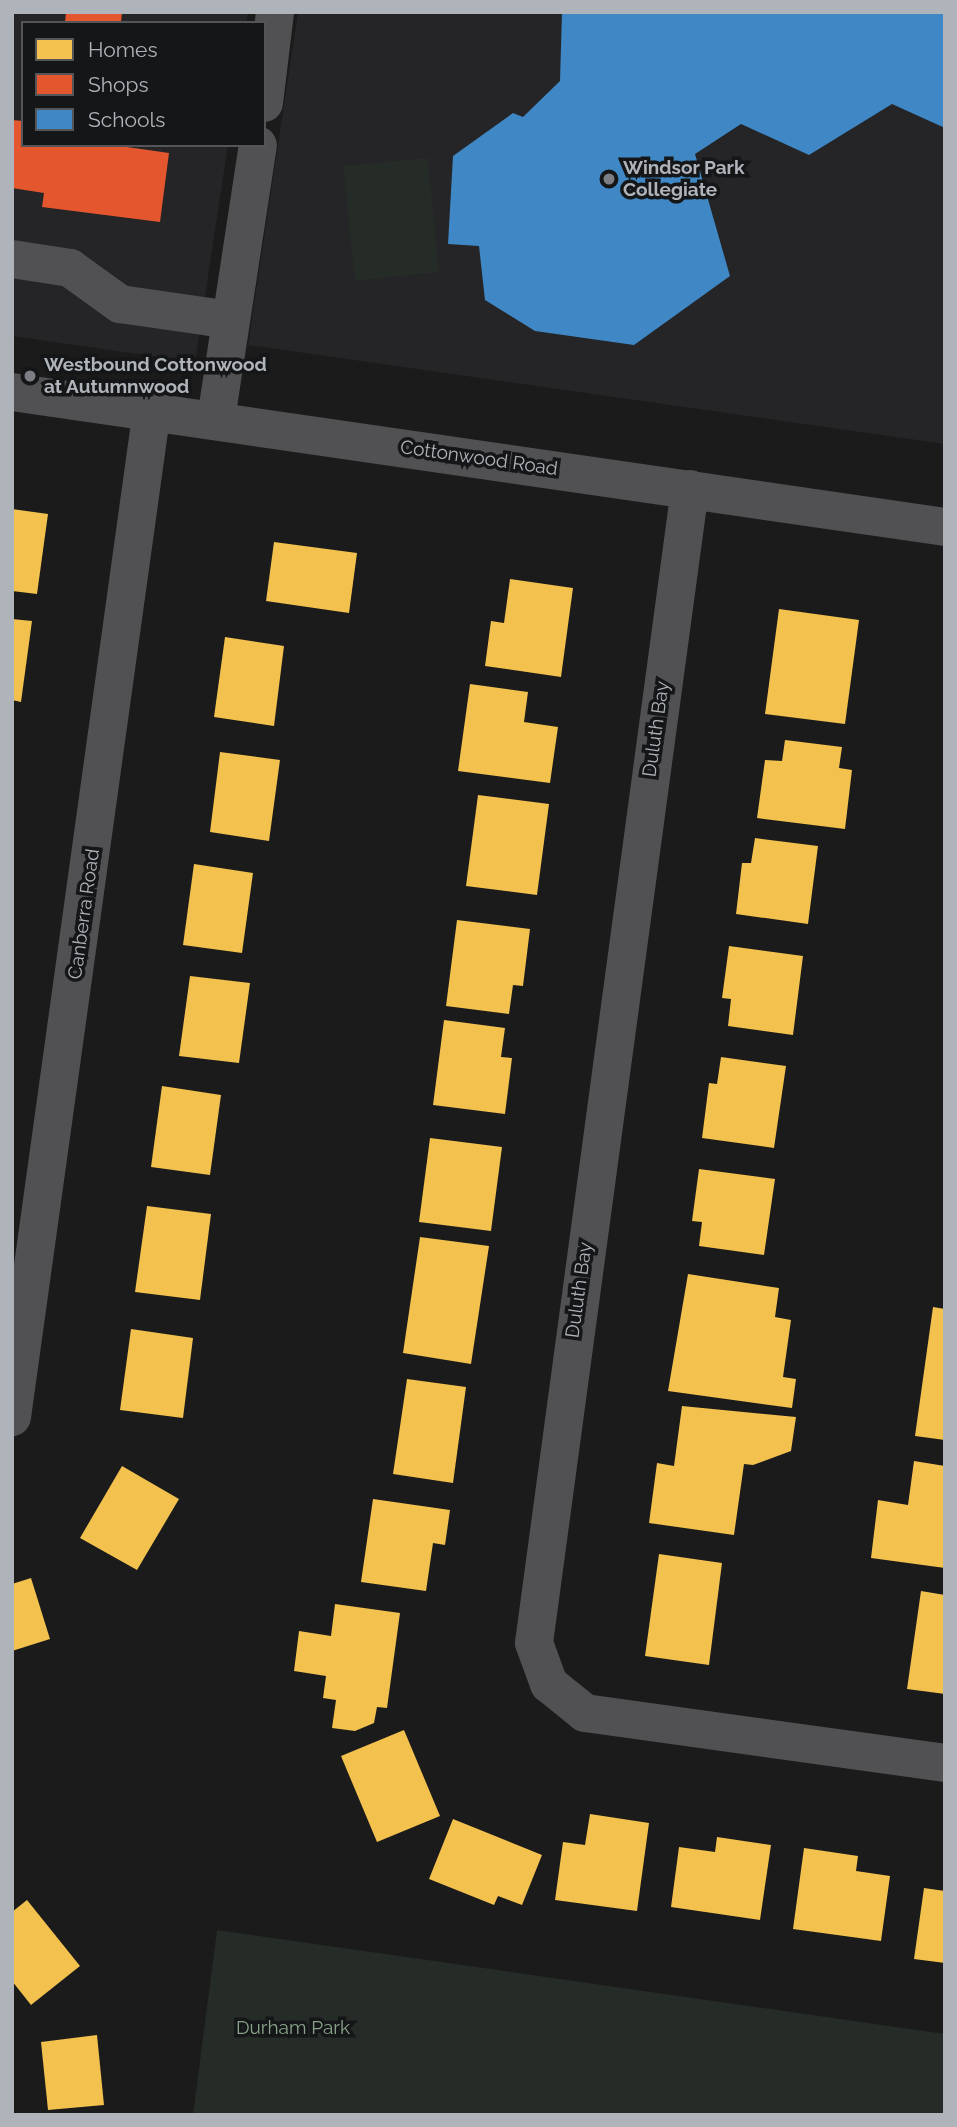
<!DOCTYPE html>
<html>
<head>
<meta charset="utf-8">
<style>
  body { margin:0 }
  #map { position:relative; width:957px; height:2127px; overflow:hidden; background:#1b1b1b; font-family:Raleway,sans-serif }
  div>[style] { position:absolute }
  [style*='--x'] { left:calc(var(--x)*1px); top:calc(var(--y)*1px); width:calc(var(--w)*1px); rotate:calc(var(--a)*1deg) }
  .built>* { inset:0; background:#252527 }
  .green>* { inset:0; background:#252b26 }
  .homes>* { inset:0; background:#f2c14e }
  .shops>* { inset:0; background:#e4572e }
  .schools>* { inset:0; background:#3f88c5 }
  .minor>* { height:38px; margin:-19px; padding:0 19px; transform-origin:19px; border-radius:19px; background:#515154 }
  .dots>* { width:19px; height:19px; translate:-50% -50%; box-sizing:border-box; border:4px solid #151617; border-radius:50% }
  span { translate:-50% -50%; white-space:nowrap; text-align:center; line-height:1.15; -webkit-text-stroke:7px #151617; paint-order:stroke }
  .poi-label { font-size:19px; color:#afb3ba; font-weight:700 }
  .left { translate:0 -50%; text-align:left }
  .street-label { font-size:19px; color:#afb3ba }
  .park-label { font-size:19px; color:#88a389 }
  .frame { position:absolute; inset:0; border:14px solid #afb3ba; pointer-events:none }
  .legend { position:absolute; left:21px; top:21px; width:245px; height:126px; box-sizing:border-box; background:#151617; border:2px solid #535558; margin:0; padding:9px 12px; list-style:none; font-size:21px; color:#afb3ba }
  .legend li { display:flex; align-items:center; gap:14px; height:35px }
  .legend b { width:35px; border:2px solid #535558 }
</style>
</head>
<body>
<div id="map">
  <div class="built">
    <div style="clip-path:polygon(12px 12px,248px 12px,246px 23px,23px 23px,23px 145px,228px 145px,195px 362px,12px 336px)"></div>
    <div style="clip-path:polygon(298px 12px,945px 12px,945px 444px,248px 345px)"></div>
  </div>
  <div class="green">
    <div style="clip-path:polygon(428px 158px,439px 272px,355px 281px,343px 166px)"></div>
    <div style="clip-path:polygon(217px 1930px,945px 2034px,945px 2115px,193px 2115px)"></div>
  </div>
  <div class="homes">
    <div style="clip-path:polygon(12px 509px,48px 514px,37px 594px,12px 591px)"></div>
    <div style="clip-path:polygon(274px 542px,357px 553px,349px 613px,266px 601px)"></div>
    <div style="clip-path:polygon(510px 579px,573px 588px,561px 677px,485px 666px,491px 621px,504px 623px)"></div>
    <div style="clip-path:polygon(779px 609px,859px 620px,845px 724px,765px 714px)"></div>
    <div style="clip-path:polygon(12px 619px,32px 621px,21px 702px,12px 700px)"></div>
    <div style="clip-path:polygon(225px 637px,284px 646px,274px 726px,214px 717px)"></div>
    <div style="clip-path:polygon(470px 684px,528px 692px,524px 722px,558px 727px,550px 783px,458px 771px)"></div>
    <div style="clip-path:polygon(785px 740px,842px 747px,839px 768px,852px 770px,845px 829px,757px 818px,765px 760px,782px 761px)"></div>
    <div style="clip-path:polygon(220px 752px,280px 760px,269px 841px,210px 832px)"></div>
    <div style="clip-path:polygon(478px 795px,549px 804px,537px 895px,466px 886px)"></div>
    <div style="clip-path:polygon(755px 838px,818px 846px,808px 924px,736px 914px,742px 863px,751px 863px)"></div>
    <div style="clip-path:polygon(194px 864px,253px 873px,242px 953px,183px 945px)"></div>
    <div style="clip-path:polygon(457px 920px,530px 929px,523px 986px,513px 985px,509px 1014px,446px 1006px)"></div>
    <div style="clip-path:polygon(729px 946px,803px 956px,793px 1035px,728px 1026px,731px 999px,722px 998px)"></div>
    <div style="clip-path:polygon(190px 976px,250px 983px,239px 1063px,179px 1056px)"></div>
    <div style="clip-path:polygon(444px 1020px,505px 1028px,501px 1057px,512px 1058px,505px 1114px,433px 1105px)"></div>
    <div style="clip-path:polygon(721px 1057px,786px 1066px,774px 1148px,702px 1138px,709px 1083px,717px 1084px)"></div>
    <div style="clip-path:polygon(162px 1086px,221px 1095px,210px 1175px,151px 1167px)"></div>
    <div style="clip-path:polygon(430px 1138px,502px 1147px,491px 1231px,419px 1222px)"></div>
    <div style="clip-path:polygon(699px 1169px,775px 1179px,764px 1255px,699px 1246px,702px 1222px,692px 1221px)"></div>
    <div style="clip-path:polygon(147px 1206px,211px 1214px,200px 1300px,135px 1292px)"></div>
    <div style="clip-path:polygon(420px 1237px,489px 1246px,471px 1364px,403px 1353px)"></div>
    <div style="clip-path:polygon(688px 1274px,779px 1288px,775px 1317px,791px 1320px,783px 1377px,796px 1379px,792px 1408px,668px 1391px)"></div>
    <div style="clip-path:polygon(933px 1307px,945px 1309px,945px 1440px,915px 1436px)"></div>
    <div style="clip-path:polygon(131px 1329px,193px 1338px,183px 1418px,120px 1410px)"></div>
    <div style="clip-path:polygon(407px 1379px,466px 1387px,453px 1483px,393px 1474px)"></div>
    <div style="clip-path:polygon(682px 1406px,796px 1417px,791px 1451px,753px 1465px,744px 1464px,734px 1535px,649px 1523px,657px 1463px,674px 1466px)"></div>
    <div style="clip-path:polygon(914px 1461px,945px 1466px,945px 1568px,871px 1558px,878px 1500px,908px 1505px)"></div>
    <div style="clip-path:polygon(122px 1466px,179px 1499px,137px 1570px,80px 1538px)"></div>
    <div style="clip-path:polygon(373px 1499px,450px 1510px,445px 1545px,433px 1543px,426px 1591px,361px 1582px)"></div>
    <div style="clip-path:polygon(659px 1554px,722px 1563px,709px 1665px,645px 1656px)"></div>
    <div style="clip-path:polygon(31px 1578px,50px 1639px,12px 1651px,12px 1584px)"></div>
    <div style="clip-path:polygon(921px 1591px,945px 1595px,945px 1694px,907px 1689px)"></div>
    <div style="clip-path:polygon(335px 1604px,400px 1613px,387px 1708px,377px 1707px,374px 1723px,355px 1731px,332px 1728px,336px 1700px,323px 1698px,326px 1676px,294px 1671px,299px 1631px,331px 1636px)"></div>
    <div style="clip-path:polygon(404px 1730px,440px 1816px,377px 1842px,341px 1756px)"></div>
    <div style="clip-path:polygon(590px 1814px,649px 1823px,637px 1911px,555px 1900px,563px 1842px,585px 1845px)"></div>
    <div style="clip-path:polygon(453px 1819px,542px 1855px,522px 1905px,498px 1896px,494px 1905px,429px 1879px)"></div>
    <div style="clip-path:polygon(717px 1837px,771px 1845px,760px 1920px,671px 1907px,679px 1847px,715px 1852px)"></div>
    <div style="clip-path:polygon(804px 1848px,858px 1856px,856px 1871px,890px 1876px,881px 1941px,793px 1929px)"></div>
    <div style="clip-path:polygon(924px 1888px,945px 1891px,945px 1963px,914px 1959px)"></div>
    <div style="clip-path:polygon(27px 1900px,80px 1966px,31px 2005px,12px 1981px,12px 1912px)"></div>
    <div style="clip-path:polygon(97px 2035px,104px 2105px,48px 2110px,41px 2042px)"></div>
  </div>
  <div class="shops">
    <div style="clip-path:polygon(66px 12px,122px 12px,121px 23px,65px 23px)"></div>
    <div style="clip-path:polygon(12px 120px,23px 121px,23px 145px,113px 145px,169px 153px,160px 222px,42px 207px,44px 193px,12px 188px)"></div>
  </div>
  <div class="schools">
    <div style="clip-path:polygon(562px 12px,945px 12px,945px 128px,892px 104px,809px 155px,741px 124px,695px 154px,730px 276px,634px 345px,535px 331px,485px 300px,479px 246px,448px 244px,453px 156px,513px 113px,523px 117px,560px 81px)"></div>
  </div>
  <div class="minor">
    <div style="--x:264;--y:103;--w:92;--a:-83.1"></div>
    <div style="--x:12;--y:259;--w:59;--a:8.8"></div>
    <div style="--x:70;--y:268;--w:62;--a:35.8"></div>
    <div style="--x:120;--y:304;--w:112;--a:8.2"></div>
    <div style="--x:12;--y:392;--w:943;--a:8.23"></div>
    <div style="--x:216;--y:419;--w:277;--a:-81.3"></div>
    <div style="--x:690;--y:489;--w:1164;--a:97.7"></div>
    <div style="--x:534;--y:1643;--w:44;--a:69.9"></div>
    <div style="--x:549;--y:1684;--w:46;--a:38.9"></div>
    <div style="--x:585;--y:1713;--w:363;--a:7.9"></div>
    <div style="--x:12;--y:1417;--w:1017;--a:-82.09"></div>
  </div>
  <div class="dots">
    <div style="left:609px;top:179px;background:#7b7e82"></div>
    <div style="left:30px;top:376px;background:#7b7e82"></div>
  </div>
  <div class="poi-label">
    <span class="left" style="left:623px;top:179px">Windsor Park<br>Collegiate</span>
    <span class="left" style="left:44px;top:376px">Westbound Cottonwood<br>at Autumnwood</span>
  </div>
  <div class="street-label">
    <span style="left:479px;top:458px;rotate:8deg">Cottonwood Road</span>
    <span style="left:656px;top:729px;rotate:-82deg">Duluth Bay</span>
    <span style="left:84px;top:914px;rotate:-82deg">Canberra Road</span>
    <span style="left:579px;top:1290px;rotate:-82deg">Duluth Bay</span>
  </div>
  <div class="park-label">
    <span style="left:293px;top:2028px">Durham Park</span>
  </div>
  <div class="frame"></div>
  <ul class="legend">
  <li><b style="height:19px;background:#f2c14e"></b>Homes</li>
  <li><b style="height:19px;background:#e4572e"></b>Shops</li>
  <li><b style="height:19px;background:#3f88c5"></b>Schools</li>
  </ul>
</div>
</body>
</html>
